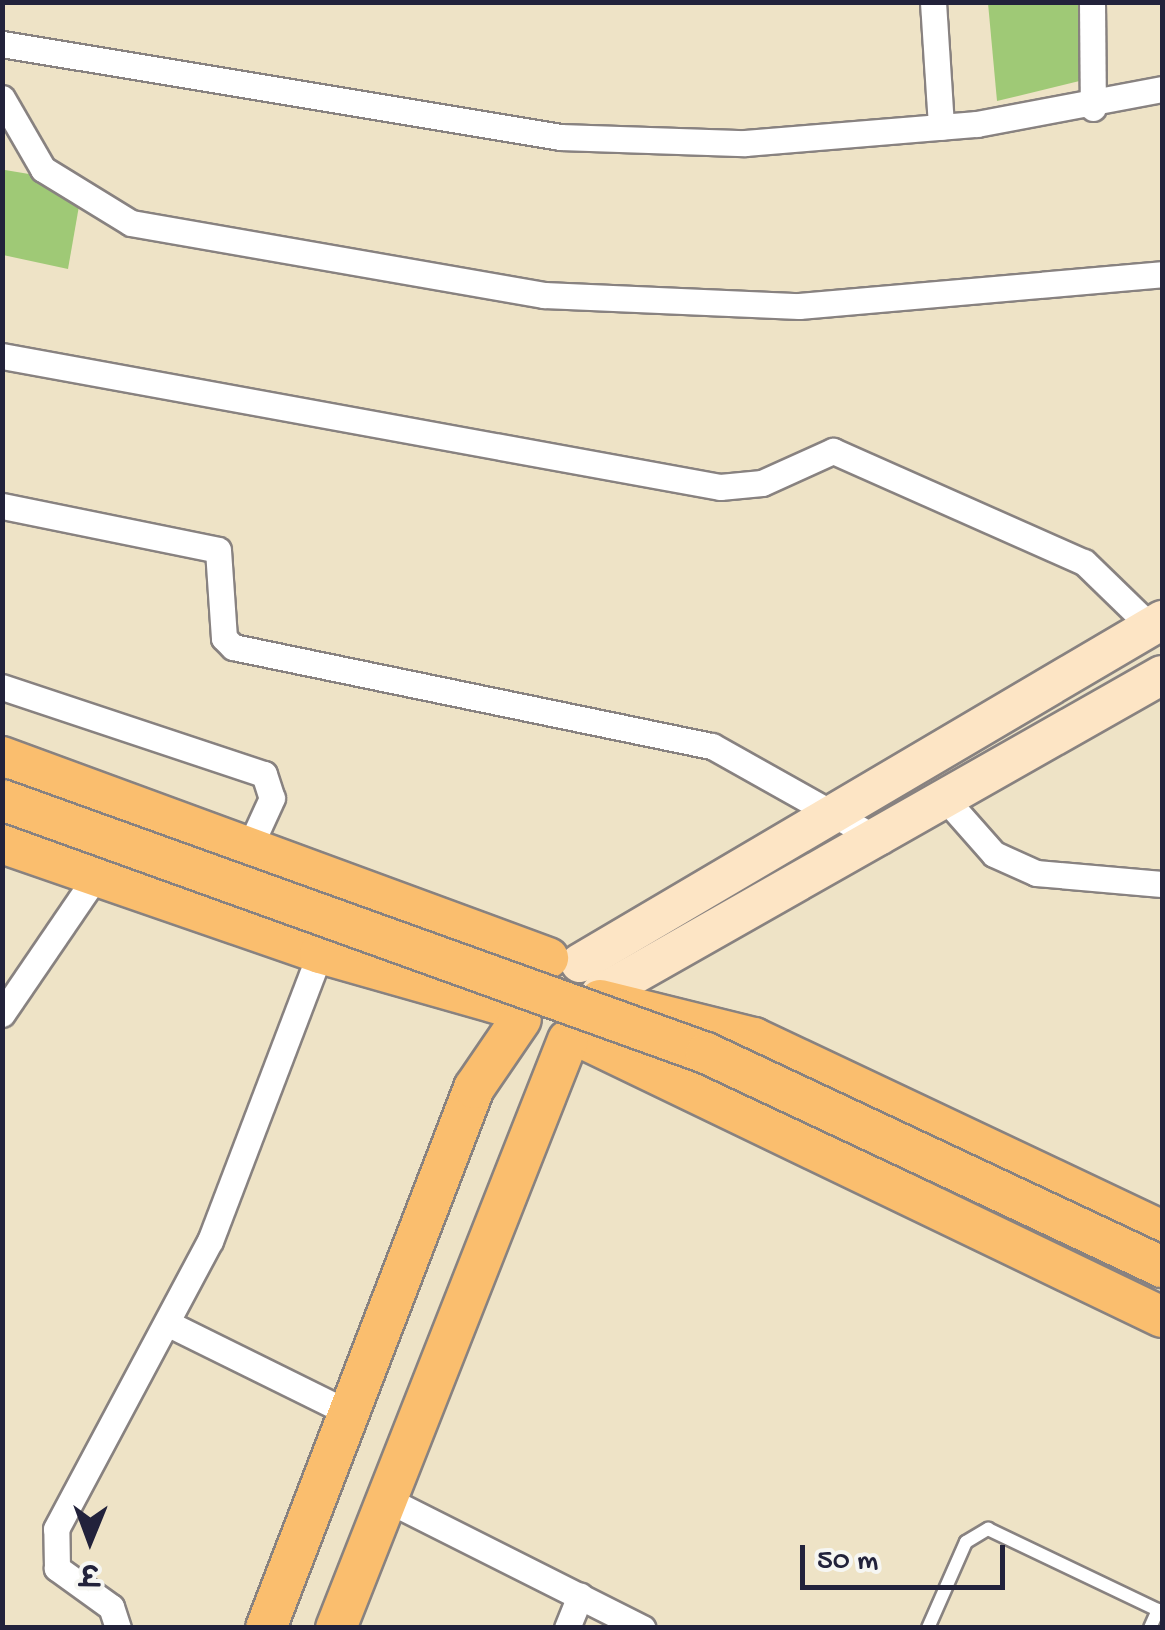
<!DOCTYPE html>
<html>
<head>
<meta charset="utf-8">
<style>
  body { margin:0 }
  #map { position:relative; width:1165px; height:1630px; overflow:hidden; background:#eee3c6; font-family:"Gochi Hand","Playpen Sans Deva",sans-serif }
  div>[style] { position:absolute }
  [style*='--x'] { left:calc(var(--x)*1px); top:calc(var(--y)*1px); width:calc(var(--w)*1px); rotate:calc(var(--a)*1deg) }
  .green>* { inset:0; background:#9fc976 }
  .roads { filter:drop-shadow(2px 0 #888280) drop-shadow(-2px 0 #888280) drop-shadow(0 2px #888280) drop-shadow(0 -2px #888280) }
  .service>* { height:12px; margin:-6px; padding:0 6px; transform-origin:6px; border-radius:6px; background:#fff }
  .minor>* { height:25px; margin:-12.5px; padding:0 12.5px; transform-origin:12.5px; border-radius:12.5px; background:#fff }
  .secondary>* { height:38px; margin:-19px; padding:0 19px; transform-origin:19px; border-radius:19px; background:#fde5c5 }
  .primary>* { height:40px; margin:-20px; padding:0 20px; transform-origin:20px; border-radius:20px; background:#fabe6e }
  .bridges { filter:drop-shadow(2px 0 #888280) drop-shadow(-2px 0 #888280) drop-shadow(0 2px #888280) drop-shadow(0 -2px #888280) }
  .primary-bridge>* { height:40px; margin:-20px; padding:0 20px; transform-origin:20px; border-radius:20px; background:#fabe6e }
  span { translate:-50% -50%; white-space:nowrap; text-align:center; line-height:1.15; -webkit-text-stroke:8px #f6f6f2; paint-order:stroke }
  .frame { position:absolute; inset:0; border:5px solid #22223b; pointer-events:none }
  .north { position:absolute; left:40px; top:1490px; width:100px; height:100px; -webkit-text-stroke:8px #f6f6f2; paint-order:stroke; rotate:181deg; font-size:28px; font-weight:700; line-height:40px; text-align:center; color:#22223b }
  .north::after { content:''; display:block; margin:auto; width:35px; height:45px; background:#22223b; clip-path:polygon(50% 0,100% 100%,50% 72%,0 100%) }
  .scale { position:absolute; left:800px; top:1545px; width:205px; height:45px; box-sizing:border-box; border:5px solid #22223b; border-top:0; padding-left:12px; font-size:30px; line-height:35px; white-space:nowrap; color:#22223b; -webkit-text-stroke:8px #f6f6f2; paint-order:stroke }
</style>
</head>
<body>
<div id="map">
  <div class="green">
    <div style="clip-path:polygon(988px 3px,1094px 3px,1104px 75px,997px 101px)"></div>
    <div style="clip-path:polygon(5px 170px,83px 183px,68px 269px,3px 255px)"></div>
  </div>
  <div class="roads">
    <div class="service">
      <div style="--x:928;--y:1628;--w:94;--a:-66.2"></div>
      <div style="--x:966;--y:1542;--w:26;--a:-31"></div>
      <div style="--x:988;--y:1529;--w:193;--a:25.5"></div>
      <div style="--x:1150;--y:1628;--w:20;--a:-66"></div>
    </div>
    <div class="minor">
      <div style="--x:933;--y:2;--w:125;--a:86.3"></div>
      <div style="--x:1092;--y:2;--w:106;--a:89.5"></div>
      <div style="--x:2;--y:44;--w:566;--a:9.46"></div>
      <div style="--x:560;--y:137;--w:185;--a:1.9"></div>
      <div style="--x:745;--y:143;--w:233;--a:-4.7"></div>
      <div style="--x:977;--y:124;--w:188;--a:-10.7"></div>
      <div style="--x:2;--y:98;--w:82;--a:60"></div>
      <div style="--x:43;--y:169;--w:103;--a:31.5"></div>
      <div style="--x:131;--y:223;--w:419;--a:9.9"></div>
      <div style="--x:544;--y:295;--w:255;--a:2.5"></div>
      <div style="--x:799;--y:306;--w:364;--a:-5"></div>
      <div style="--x:2;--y:356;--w:730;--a:10.34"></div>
      <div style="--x:720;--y:487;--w:42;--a:-5.4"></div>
      <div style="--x:762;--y:483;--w:78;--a:-24.3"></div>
      <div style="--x:833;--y:451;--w:274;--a:23.9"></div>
      <div style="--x:1084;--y:562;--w:93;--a:44.1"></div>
      <div style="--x:2;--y:506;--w:220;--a:11.5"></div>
      <div style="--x:218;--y:550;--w:88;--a:86.1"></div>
      <div style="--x:224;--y:638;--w:13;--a:45"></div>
      <div style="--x:233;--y:647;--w:489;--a:11.7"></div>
      <div style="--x:712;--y:746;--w:194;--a:29.3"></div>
      <div style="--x:2;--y:687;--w:276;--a:18.4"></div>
      <div style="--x:264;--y:774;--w:25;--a:72"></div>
      <div style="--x:272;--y:798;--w:53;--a:114.6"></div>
      <div style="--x:948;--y:802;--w:69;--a:48.5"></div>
      <div style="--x:994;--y:854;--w:46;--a:24.3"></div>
      <div style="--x:1036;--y:873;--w:126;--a:5"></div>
      <div style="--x:2;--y:1014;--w:163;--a:-55.7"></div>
      <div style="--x:169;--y:1324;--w:205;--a:26.3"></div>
      <div style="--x:388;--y:1500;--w:285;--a:26.7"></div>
      <div style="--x:118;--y:1628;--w:22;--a:-108"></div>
      <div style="--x:111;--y:1607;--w:67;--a:-144.2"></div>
      <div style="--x:57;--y:1568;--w:39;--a:-91"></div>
      <div style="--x:56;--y:1529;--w:327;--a:-61.9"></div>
      <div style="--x:210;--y:1241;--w:308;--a:-69.1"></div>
      <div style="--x:567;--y:1628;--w:35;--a:-68"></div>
    </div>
    <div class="secondary">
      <div style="--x:580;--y:963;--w:676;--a:-30.51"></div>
      <div style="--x:600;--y:994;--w:646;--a:-29.58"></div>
    </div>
    <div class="primary">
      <div style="--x:2;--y:757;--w:582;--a:20.21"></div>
      <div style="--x:2;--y:843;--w:336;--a:19.1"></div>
      <div style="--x:320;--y:953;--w:205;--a:15.9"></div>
      <div style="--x:600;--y:1000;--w:159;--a:13.9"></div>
      <div style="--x:754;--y:1038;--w:451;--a:25.3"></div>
      <div style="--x:578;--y:1036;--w:648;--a:25.7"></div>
      <div style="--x:266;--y:1628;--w:579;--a:-68.93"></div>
      <div style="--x:474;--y:1088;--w:83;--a:-55.7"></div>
      <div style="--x:336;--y:1628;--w:632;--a:-68.47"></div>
    </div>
  </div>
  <div class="bridges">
    <div class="primary-bridge">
      <div style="--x:2;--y:800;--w:748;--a:19.77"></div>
      <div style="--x:706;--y:1053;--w:504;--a:25.14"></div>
    </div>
  </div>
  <div class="frame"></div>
  <div class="north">उ</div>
  <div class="scale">50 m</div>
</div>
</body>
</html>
